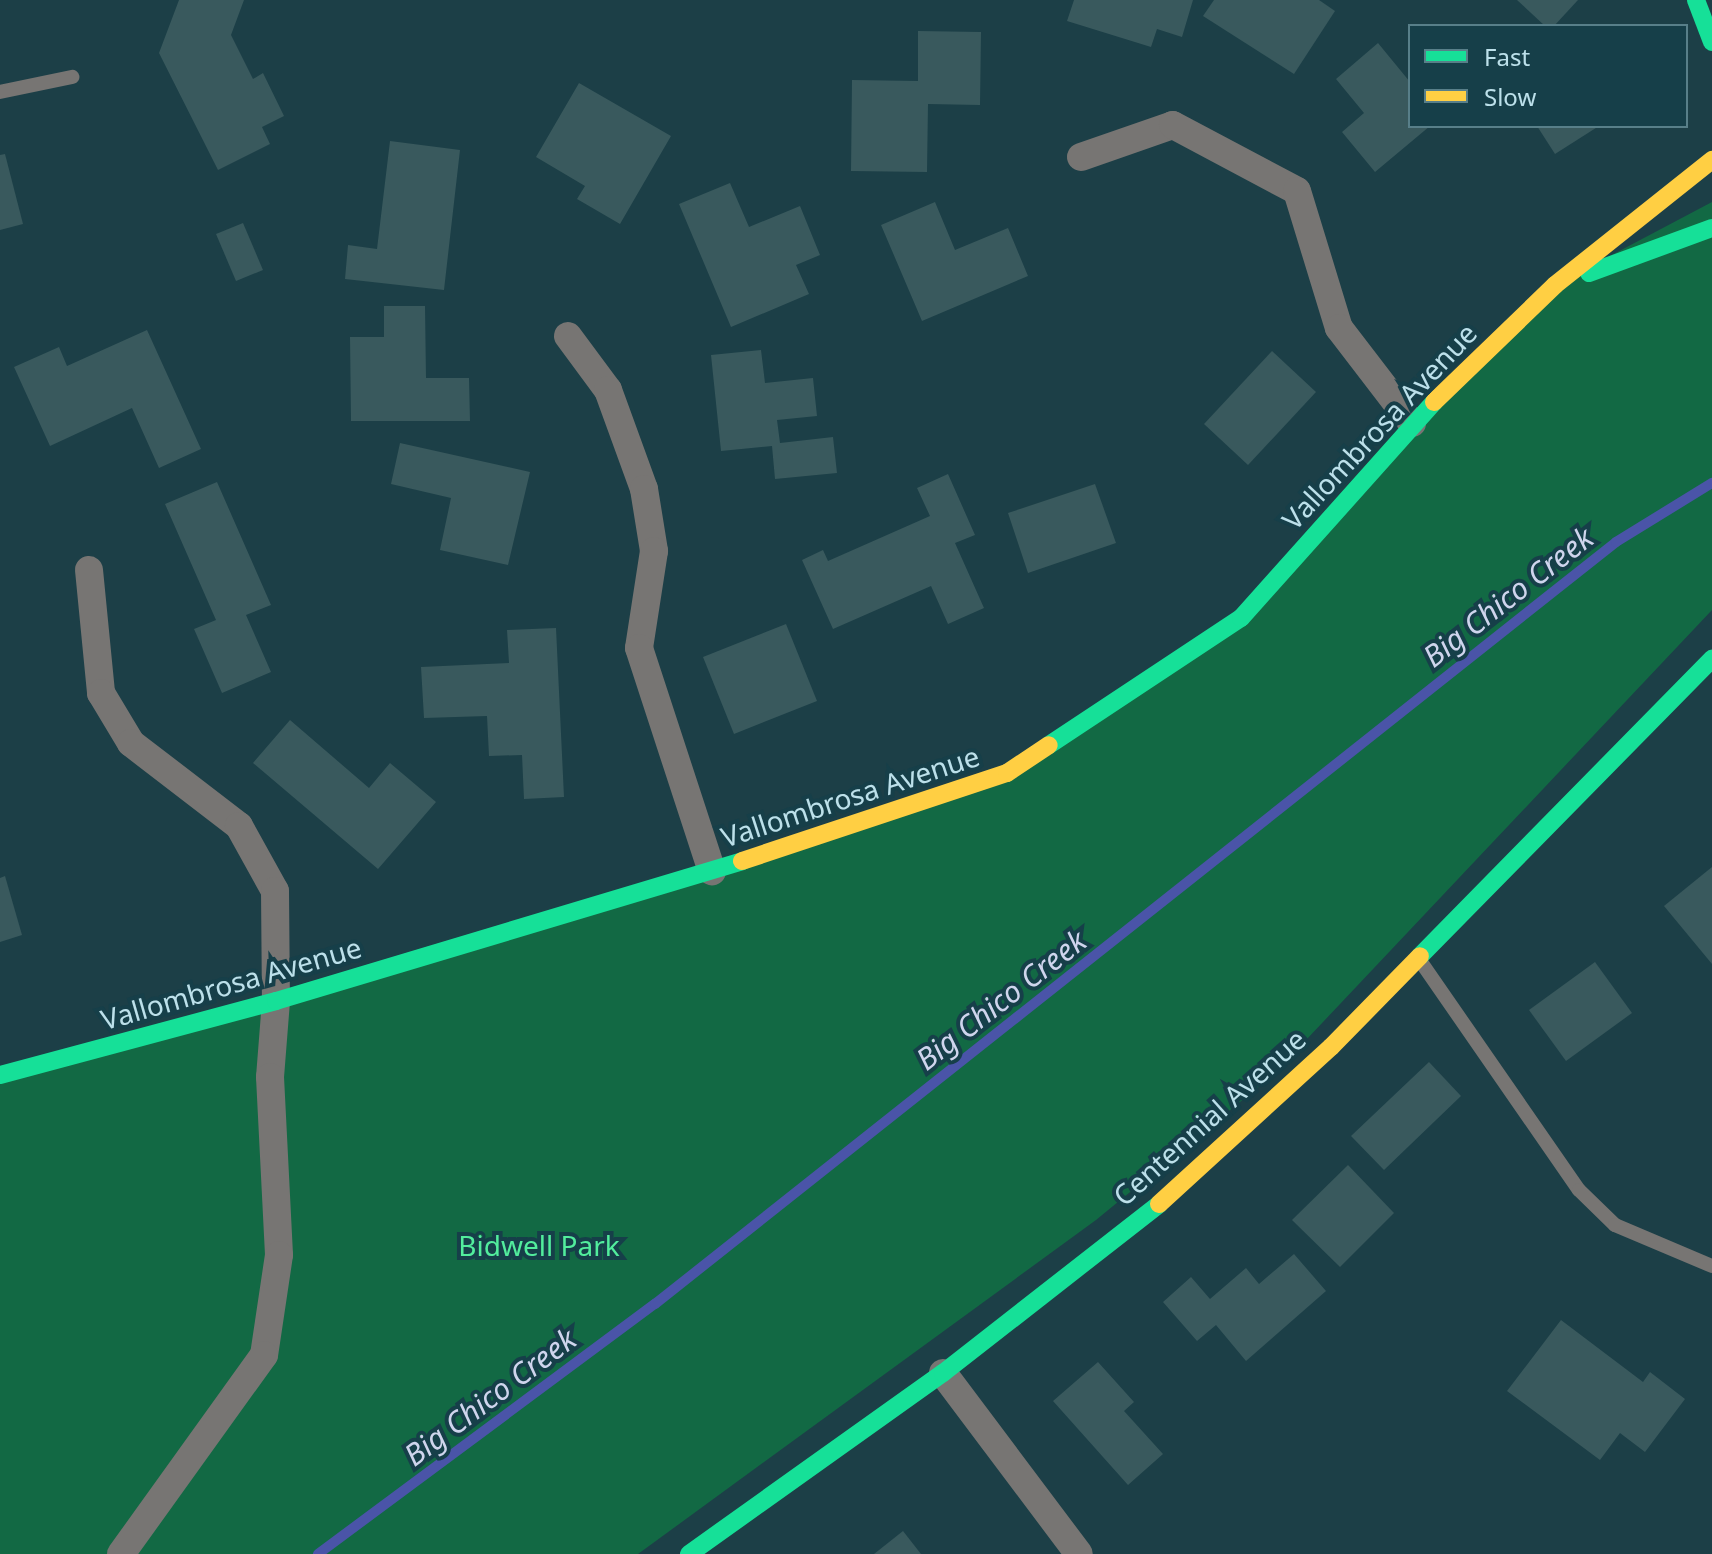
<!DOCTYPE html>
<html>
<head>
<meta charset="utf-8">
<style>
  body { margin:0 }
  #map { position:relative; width:1712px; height:1554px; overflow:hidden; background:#1c3f47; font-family:"Noto Sans",sans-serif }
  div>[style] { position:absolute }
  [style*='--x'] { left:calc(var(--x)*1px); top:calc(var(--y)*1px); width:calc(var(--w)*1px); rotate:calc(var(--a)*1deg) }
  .green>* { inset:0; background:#126944 }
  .stream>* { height:10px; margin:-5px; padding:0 5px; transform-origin:5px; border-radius:5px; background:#4a54a8 }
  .building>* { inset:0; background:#39595d }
  .lane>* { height:14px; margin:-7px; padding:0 7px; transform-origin:7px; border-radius:7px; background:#777573 }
  .street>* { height:28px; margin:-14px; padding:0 14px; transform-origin:14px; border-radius:14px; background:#777573 }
  .fast>* { height:18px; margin:-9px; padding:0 9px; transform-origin:9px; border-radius:9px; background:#16e098 }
  .slow>* { height:18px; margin:-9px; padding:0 9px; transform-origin:9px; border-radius:9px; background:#ffcf43 }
  span { translate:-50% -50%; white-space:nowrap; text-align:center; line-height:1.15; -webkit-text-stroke:8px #163f49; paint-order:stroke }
  .street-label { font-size:28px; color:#bce0ea }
  .park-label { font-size:28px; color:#52ed9d }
  .water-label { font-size:30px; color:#cfd5ed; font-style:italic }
  .legend { position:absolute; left:1408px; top:24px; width:280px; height:104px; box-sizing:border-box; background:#163f49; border:2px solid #587f89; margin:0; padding:10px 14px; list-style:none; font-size:24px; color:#bce0ea }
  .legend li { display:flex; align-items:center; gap:16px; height:40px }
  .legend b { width:40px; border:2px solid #587f89 }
</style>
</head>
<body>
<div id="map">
  <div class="green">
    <div style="clip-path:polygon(1712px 202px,1712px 610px,1273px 1075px,1096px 1220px,638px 1554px,0 1554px,0 1075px,1007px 773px,1241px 618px,1555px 285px)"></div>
  </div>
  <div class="stream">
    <div style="--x:318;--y:1554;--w:420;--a:-36.6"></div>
    <div style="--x:655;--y:1304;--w:1226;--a:-38.41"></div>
    <div style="--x:1616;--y:542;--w:113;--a:-31.6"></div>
  </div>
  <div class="building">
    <div style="clip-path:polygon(179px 0,244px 0,231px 35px,253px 79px,263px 73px,284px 116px,262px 127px,270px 144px,218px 170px,159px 53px)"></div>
    <div style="clip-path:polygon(1074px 0,1193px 0,1182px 37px,1157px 29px,1151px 47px,1067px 21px)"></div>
    <div style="clip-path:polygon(1214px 0,1319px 0,1335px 11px,1294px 74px,1203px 16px)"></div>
    <div style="clip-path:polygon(1517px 0,1578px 0,1554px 26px,1545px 26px)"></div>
    <div style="clip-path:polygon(918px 31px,981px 32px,980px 105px,928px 104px,927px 172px,851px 171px,852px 80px,918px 81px)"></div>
    <div style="clip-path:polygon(1378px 43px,1410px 82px,1410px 126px,1430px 126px,1375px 172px,1342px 132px,1364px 113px,1336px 79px)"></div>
    <div style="clip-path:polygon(579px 83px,671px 136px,620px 224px,577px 199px,585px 186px,536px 157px)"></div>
    <div style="clip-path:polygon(1537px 126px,1599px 126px,1555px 154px)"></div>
    <div style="clip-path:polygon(390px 141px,460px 150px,444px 290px,345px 279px,348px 245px,377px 249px)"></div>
    <div style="clip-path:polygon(5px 154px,23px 224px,0 230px,0 155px)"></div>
    <div style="clip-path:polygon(730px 183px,749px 227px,800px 206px,820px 255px,796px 265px,809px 294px,731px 327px,679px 204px)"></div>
    <div style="clip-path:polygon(935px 202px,955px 250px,1008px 228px,1028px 276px,922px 321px,881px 225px)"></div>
    <div style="clip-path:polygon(243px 223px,263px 270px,236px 281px,216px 234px)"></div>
    <div style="clip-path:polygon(384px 306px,425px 306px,426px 378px,469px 378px,470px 421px,351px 421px,350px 337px,384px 337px)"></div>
    <div style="clip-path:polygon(147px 330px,201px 449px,159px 468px,132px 408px,50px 446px,14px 367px,59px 347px,67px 366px)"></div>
    <div style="clip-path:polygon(761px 350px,765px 383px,813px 378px,817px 416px,777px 420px,780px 443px,833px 437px,837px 473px,775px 479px,772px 446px,721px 451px,711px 355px)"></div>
    <div style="clip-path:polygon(1272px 351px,1316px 392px,1248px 465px,1204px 424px)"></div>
    <div style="clip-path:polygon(400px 443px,530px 472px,508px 565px,440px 550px,451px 498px,391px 484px)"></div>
    <div style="clip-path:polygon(948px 474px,975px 535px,955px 543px,984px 608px,948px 624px,931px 586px,833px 629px,802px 560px,823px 550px,828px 561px,930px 516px,917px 488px)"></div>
    <div style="clip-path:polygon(217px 482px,271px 605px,246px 615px,271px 672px,222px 693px,194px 629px,216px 620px,165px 504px)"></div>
    <div style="clip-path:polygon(1095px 484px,1116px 543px,1028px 573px,1008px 513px)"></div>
    <div style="clip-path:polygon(786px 624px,817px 701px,734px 734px,703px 657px)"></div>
    <div style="clip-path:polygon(556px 628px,564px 797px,524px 799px,522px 755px,489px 756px,487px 716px,424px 718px,421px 667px,509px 663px,507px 630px)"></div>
    <div style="clip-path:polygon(290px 720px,369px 788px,390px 763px,436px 802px,378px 869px,253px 763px)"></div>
    <div style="clip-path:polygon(1712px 867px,1712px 964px,1664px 906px)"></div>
    <div style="clip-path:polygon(5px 876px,22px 935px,0 942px,0 878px)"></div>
    <div style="clip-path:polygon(1595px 962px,1632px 1013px,1566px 1061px,1529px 1010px)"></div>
    <div style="clip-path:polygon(1429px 1062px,1461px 1096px,1384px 1170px,1351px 1136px)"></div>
    <div style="clip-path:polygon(1348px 1165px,1394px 1213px,1340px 1267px,1292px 1220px)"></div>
    <div style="clip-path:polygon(1294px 1254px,1326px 1291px,1246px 1361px,1216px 1325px,1197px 1341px,1163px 1302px,1191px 1277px,1210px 1299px,1246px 1268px,1259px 1284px)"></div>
    <div style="clip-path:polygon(1561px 1320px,1643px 1382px,1650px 1372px,1685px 1399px,1645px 1452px,1620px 1433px,1600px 1460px,1507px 1391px)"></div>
    <div style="clip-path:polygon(1098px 1362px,1134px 1402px,1124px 1411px,1163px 1454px,1128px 1485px,1053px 1401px)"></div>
    <div style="clip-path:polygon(903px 1531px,921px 1554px,874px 1554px)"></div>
  </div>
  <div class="lane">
    <div style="--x:0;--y:92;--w:74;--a:-11.8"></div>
    <div style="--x:1421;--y:962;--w:277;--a:55.3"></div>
    <div style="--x:1579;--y:1190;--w:50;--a:44.2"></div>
    <div style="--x:1615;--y:1225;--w:105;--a:22.9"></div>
  </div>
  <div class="street">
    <div style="--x:1081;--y:157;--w:97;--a:-19.2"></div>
    <div style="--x:1173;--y:125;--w:140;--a:28"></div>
    <div style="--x:1297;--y:191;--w:143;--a:73"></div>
    <div style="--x:1339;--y:328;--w:120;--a:52.5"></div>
    <div style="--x:568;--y:336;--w:67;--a:53.5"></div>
    <div style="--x:608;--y:390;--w:105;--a:70"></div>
    <div style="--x:644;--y:489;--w:63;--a:80.8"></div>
    <div style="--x:654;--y:551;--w:98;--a:98.8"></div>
    <div style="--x:639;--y:648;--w:235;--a:71.9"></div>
    <div style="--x:89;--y:570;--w:124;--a:84.4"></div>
    <div style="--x:101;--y:693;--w:58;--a:59"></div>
    <div style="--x:131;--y:743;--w:136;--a:37.5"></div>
    <div style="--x:239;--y:826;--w:74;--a:61"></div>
    <div style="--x:275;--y:891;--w:110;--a:89.5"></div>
    <div style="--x:276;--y:1001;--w:76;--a:94.5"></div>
    <div style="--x:270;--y:1077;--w:178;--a:87.1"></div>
    <div style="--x:279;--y:1255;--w:101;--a:98.5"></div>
    <div style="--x:264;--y:1355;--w:245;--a:125.7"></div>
    <div style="--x:943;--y:1373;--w:226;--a:53.1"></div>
  </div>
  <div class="fast">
    <div style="--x:1696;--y:0;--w:45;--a:69.1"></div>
    <div style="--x:1589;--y:273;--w:131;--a:-20.1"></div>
    <div style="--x:1049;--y:745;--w:230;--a:-33.5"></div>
    <div style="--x:1241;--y:618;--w:290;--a:-48.2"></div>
    <div style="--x:1420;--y:956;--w:417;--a:-45.5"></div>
    <div style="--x:0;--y:1075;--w:286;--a:-15"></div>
    <div style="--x:276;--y:1001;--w:487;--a:-16.7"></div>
    <div style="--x:689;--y:1554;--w:312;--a:-35.5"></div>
    <div style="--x:943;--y:1373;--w:274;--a:-38"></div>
  </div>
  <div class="slow">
    <div style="--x:1434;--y:402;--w:168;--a:-44"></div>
    <div style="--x:1555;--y:285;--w:201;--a:-38.5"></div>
    <div style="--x:742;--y:861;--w:279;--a:-18.4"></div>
    <div style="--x:1007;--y:773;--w:50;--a:-33.7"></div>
    <div style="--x:1159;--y:1204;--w:233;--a:-42.4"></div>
    <div style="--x:1331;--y:1047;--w:127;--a:-45.6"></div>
  </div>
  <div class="street-label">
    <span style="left:1379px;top:426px;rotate:-47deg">Vallombrosa Avenue</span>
    <span style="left:850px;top:796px;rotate:-18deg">Vallombrosa Avenue</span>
    <span style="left:231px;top:983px;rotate:-16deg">Vallombrosa Avenue</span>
    <span style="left:1209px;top:1117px;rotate:-42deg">Centennial Avenue</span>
  </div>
  <div class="park-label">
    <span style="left:539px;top:1245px">Bidwell Park</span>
  </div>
  <div class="water-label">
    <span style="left:1508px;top:597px;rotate:-38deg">Big Chico Creek</span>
    <span style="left:1001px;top:1000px;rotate:-38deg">Big Chico Creek</span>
    <span style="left:490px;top:1397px;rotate:-37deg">Big Chico Creek</span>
  </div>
  <ul class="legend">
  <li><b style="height:10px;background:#16e098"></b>Fast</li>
  <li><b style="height:10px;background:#ffcf43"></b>Slow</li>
  </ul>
</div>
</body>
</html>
